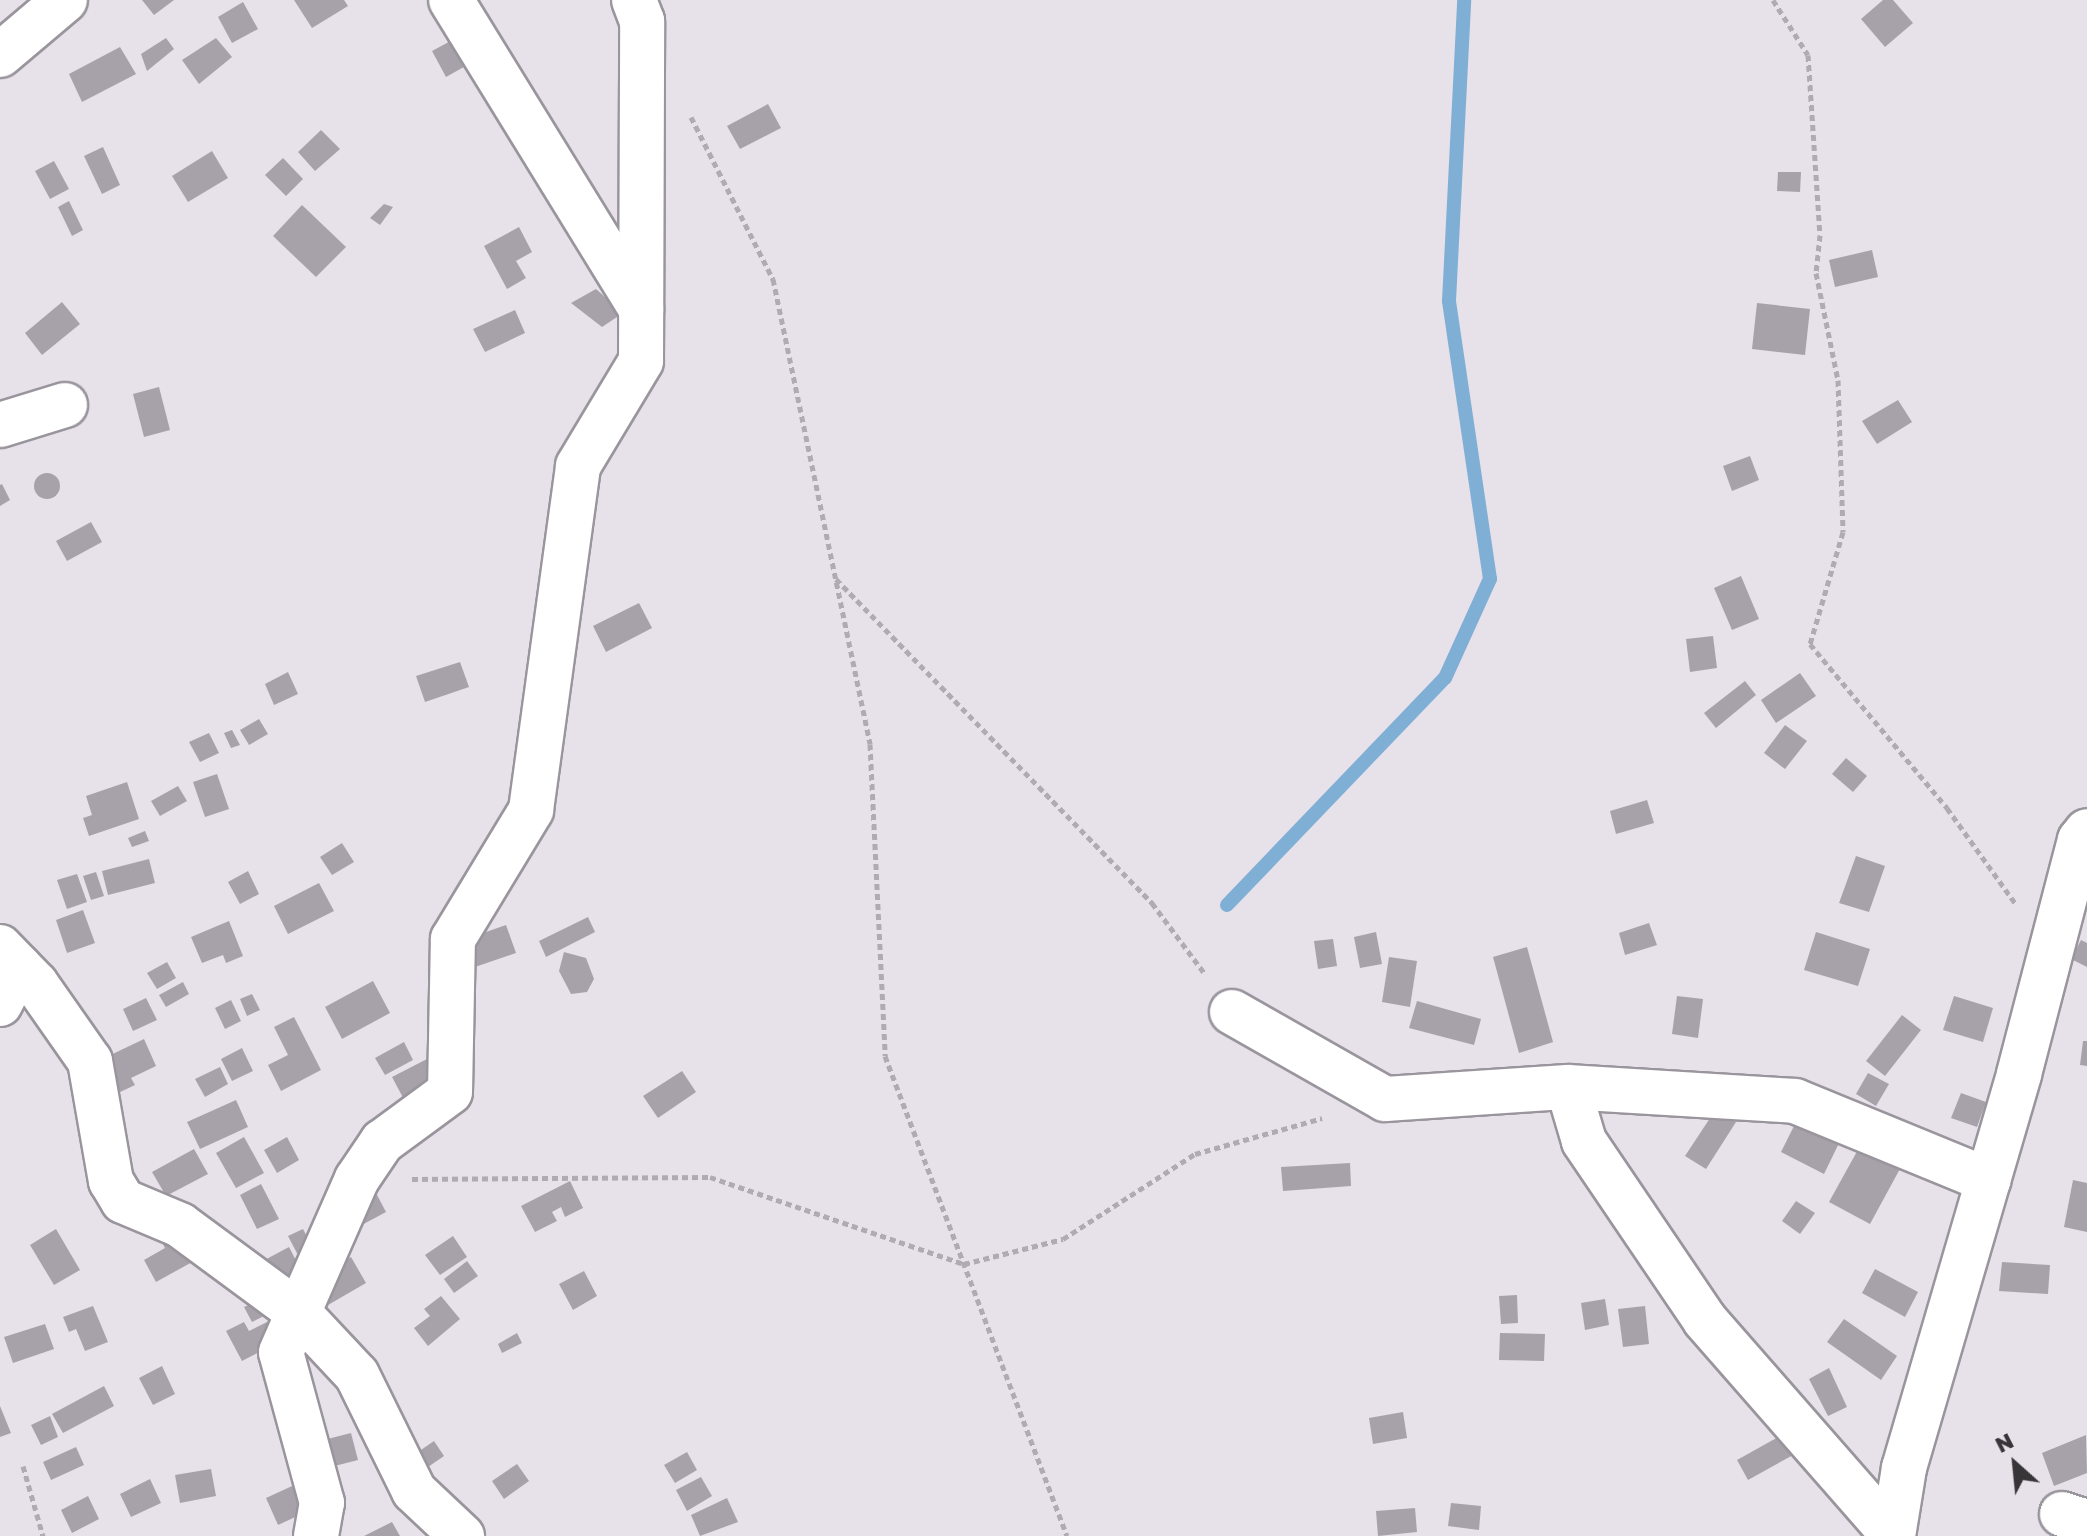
<!DOCTYPE html>
<html>
<head>
<meta charset="utf-8">
<style>
  body { margin:0 }
  #map { position:relative; width:2087px; height:1536px; overflow:hidden; background:#e7e1ea; font-family:"Golos Text",sans-serif }
  div>[style] { position:absolute }
  [style*='--x'] { left:calc(var(--x)*1px); top:calc(var(--y)*1px); width:calc(var(--w)*1px); rotate:calc(var(--a)*1deg) }
  .stream>* { height:14px; margin:-7px; padding:0 7px; transform-origin:7px; border-radius:7px; background:#80afd6 }
  .building>* { inset:0; background:#a7a2aa }
  .round { border-radius:50% }
  .path>* { height:5px; margin-top:-2.5px; transform-origin:0; background:repeating-linear-gradient(90deg,#b0abb2 0 6px,transparent 0 10px) }
  .roads { filter:drop-shadow(2px 0 #9a959d) drop-shadow(-2px 0 #9a959d) drop-shadow(0 2px #9a959d) drop-shadow(0 -2px #9a959d) }
  .minor>* { height:44px; margin:-22px; padding:0 22px; transform-origin:22px; border-radius:22px; background:#fff }
  span { translate:-50% -50%; white-space:nowrap; text-align:center; line-height:1.15; -webkit-text-stroke:8px #e7e1ea; paint-order:stroke }
  .north { position:absolute; left:1975px; top:1424px; width:80px; height:80px; -webkit-text-stroke:6px #e7e1ea; paint-order:stroke; rotate:333deg; font-size:22px; font-weight:700; line-height:32px; text-align:center; color:#373538 }
  .north::after { content:''; display:block; margin:auto; width:28px; height:36px; background:#373538; clip-path:polygon(50% 0,100% 100%,50% 72%,0 100%) }
</style>
</head>
<body>
<div id="map">
  <div class="stream">
    <div style="--x:1227;--y:905;--w:315;--a:-46.2"></div>
    <div style="--x:1445;--y:678;--w:109;--a:-65.6"></div>
    <div style="--x:1490;--y:579;--w:281;--a:-98.4"></div>
    <div style="--x:1449;--y:301;--w:301;--a:-87.1"></div>
  </div>
  <div class="building">
    <div style="clip-path:polygon(142px 0,174px 0,154px 15px)"></div>
    <div style="clip-path:polygon(294px 0,344px 0,348px 6px,312px 28px)"></div>
    <div style="clip-path:polygon(1883px 0,1893px 0,1913px 23px,1885px 47px,1861px 19px)"></div>
    <div style="clip-path:polygon(243px 2px,258px 29px,232px 43px,218px 17px)"></div>
    <div style="clip-path:polygon(458px 37px,471px 63px,446px 77px,432px 51px)"></div>
    <div style="clip-path:polygon(166px 38px,174px 49px,147px 71px,141px 54px)"></div>
    <div style="clip-path:polygon(216px 38px,232px 57px,199px 84px,182px 60px)"></div>
    <div style="clip-path:polygon(120px 47px,136px 74px,82px 102px,69px 74px)"></div>
    <div style="clip-path:polygon(768px 104px,781px 128px,740px 149px,727px 126px)"></div>
    <div style="clip-path:polygon(321px 130px,340px 149px,315px 171px,298px 152px)"></div>
    <div style="clip-path:polygon(103px 147px,120px 185px,102px 194px,84px 156px)"></div>
    <div style="clip-path:polygon(212px 151px,228px 178px,188px 202px,172px 176px)"></div>
    <div style="clip-path:polygon(283px 158px,303px 179px,286px 196px,265px 175px)"></div>
    <div style="clip-path:polygon(54px 161px,69px 189px,50px 199px,35px 171px)"></div>
    <div style="clip-path:polygon(1778px 172px,1801px 172px,1800px 192px,1777px 191px)"></div>
    <div style="clip-path:polygon(69px 201px,83px 230px,72px 236px,58px 207px)"></div>
    <div style="clip-path:polygon(384px 204px,393px 207px,380px 225px,370px 218px)"></div>
    <div style="clip-path:polygon(302px 205px,346px 247px,316px 277px,273px 236px)"></div>
    <div style="clip-path:polygon(519px 227px,532px 252px,516px 261px,526px 278px,507px 289px,484px 246px)"></div>
    <div style="clip-path:polygon(1872px 250px,1878px 277px,1835px 287px,1829px 260px)"></div>
    <div style="clip-path:polygon(596px 289px,623px 313px,602px 327px,571px 303px)"></div>
    <div style="clip-path:polygon(62px 302px,80px 324px,42px 355px,25px 333px)"></div>
    <div style="clip-path:polygon(1757px 303px,1810px 309px,1805px 355px,1752px 349px)"></div>
    <div style="clip-path:polygon(515px 310px,525px 333px,485px 352px,473px 329px)"></div>
    <div style="clip-path:polygon(159px 387px,170px 430px,144px 437px,133px 394px)"></div>
    <div style="clip-path:polygon(1898px 400px,1912px 422px,1877px 444px,1862px 421px)"></div>
    <div style="clip-path:polygon(1750px 456px,1759px 480px,1732px 491px,1723px 466px)"></div>
    <div class="round" style="left:34px;top:473px;width:26px;height:26px"></div>
    <div style="clip-path:polygon(2px 484px,10px 500px,0 506px,0 485px)"></div>
    <div style="clip-path:polygon(91px 522px,102px 542px,67px 561px,56px 541px)"></div>
    <div style="clip-path:polygon(1741px 576px,1759px 619px,1732px 630px,1714px 588px)"></div>
    <div style="clip-path:polygon(639px 603px,652px 628px,606px 652px,593px 626px)"></div>
    <div style="clip-path:polygon(1713px 636px,1717px 668px,1690px 672px,1686px 639px)"></div>
    <div style="clip-path:polygon(460px 662px,469px 687px,425px 702px,416px 676px)"></div>
    <div style="clip-path:polygon(288px 672px,298px 694px,274px 705px,265px 684px)"></div>
    <div style="clip-path:polygon(1800px 673px,1816px 696px,1776px 723px,1761px 700px)"></div>
    <div style="clip-path:polygon(1745px 681px,1756px 695px,1716px 728px,1704px 713px)"></div>
    <div style="clip-path:polygon(259px 719px,268px 734px,249px 745px,240px 730px)"></div>
    <div style="clip-path:polygon(1785px 725px,1807px 741px,1785px 769px,1764px 753px)"></div>
    <div style="clip-path:polygon(232px 730px,240px 745px,231px 748px,224px 733px)"></div>
    <div style="clip-path:polygon(209px 733px,219px 753px,200px 762px,189px 742px)"></div>
    <div style="clip-path:polygon(1846px 758px,1867px 776px,1853px 792px,1832px 774px)"></div>
    <div style="clip-path:polygon(217px 774px,229px 809px,205px 817px,193px 782px)"></div>
    <div style="clip-path:polygon(127px 782px,139px 819px,89px 836px,83px 818px,92px 815px,86px 796px)"></div>
    <div style="clip-path:polygon(178px 786px,187px 801px,160px 816px,151px 801px)"></div>
    <div style="clip-path:polygon(1647px 800px,1654px 823px,1616px 834px,1610px 811px)"></div>
    <div style="clip-path:polygon(145px 831px,149px 841px,132px 847px,128px 838px)"></div>
    <div style="clip-path:polygon(342px 843px,354px 862px,332px 875px,320px 857px)"></div>
    <div style="clip-path:polygon(1856px 856px,1885px 866px,1869px 912px,1839px 903px)"></div>
    <div style="clip-path:polygon(149px 859px,155px 883px,108px 895px,102px 871px)"></div>
    <div style="clip-path:polygon(248px 871px,259px 894px,240px 904px,228px 882px)"></div>
    <div style="clip-path:polygon(96px 872px,104px 896px,91px 900px,83px 876px)"></div>
    <div style="clip-path:polygon(77px 874px,87px 902px,67px 909px,57px 880px)"></div>
    <div style="clip-path:polygon(319px 883px,334px 911px,288px 934px,274px 906px)"></div>
    <div style="clip-path:polygon(83px 910px,95px 943px,67px 953px,56px 920px)"></div>
    <div style="clip-path:polygon(588px 917px,595px 932px,546px 957px,539px 941px)"></div>
    <div style="clip-path:polygon(229px 921px,243px 956px,226px 963px,223px 955px,202px 963px,191px 937px)"></div>
    <div style="clip-path:polygon(1649px 923px,1657px 945px,1625px 955px,1619px 933px)"></div>
    <div style="clip-path:polygon(506px 925px,516px 953px,475px 967px,466px 939px)"></div>
    <div style="clip-path:polygon(1376px 932px,1382px 964px,1360px 968px,1354px 937px)"></div>
    <div style="clip-path:polygon(1816px 932px,1870px 949px,1858px 986px,1804px 970px)"></div>
    <div style="clip-path:polygon(1333px 939px,1337px 966px,1318px 969px,1314px 941px)"></div>
    <div style="clip-path:polygon(2081px 940px,2087px 943px,2087px 967px,2071px 959px)"></div>
    <div style="clip-path:polygon(1527px 947px,1553px 1042px,1519px 1053px,1493px 957px)"></div>
    <div style="clip-path:polygon(564px 952px,586px 958px,594px 979px,587px 992px,571px 994px,559px 971px)"></div>
    <div style="clip-path:polygon(1389px 957px,1417px 961px,1410px 1007px,1382px 1002px)"></div>
    <div style="clip-path:polygon(167px 962px,176px 978px,157px 989px,147px 973px)"></div>
    <div style="clip-path:polygon(373px 981px,390px 1013px,342px 1039px,325px 1007px)"></div>
    <div style="clip-path:polygon(183px 982px,189px 994px,166px 1007px,159px 995px)"></div>
    <div style="clip-path:polygon(252px 994px,260px 1010px,247px 1016px,240px 999px)"></div>
    <div style="clip-path:polygon(1677px 996px,1703px 999px,1698px 1038px,1672px 1034px)"></div>
    <div style="clip-path:polygon(1954px 996px,1993px 1008px,1983px 1042px,1943px 1030px)"></div>
    <div style="clip-path:polygon(146px 998px,157px 1020px,133px 1031px,123px 1009px)"></div>
    <div style="clip-path:polygon(231px 1000px,241px 1021px,225px 1029px,215px 1008px)"></div>
    <div style="clip-path:polygon(1417px 1001px,1481px 1019px,1474px 1045px,1409px 1028px)"></div>
    <div style="clip-path:polygon(1902px 1015px,1921px 1030px,1885px 1076px,1866px 1061px)"></div>
    <div style="clip-path:polygon(294px 1017px,321px 1070px,281px 1091px,268px 1065px,288px 1055px,274px 1027px)"></div>
    <div style="clip-path:polygon(144px 1039px,156px 1066px,131px 1078px,135px 1085px,116px 1094px,100px 1060px)"></div>
    <div style="clip-path:polygon(2083px 1041px,2087px 1041px,2087px 1066px,2080px 1065px)"></div>
    <div style="clip-path:polygon(404px 1042px,413px 1060px,385px 1075px,375px 1058px)"></div>
    <div style="clip-path:polygon(242px 1048px,253px 1071px,232px 1081px,221px 1059px)"></div>
    <div style="clip-path:polygon(427px 1059px,442px 1090px,408px 1107px,392px 1077px)"></div>
    <div style="clip-path:polygon(220px 1067px,228px 1084px,205px 1097px,195px 1079px)"></div>
    <div style="clip-path:polygon(682px 1071px,696px 1092px,658px 1118px,643px 1096px)"></div>
    <div style="clip-path:polygon(1868px 1073px,1889px 1084px,1876px 1106px,1856px 1094px)"></div>
    <div style="clip-path:polygon(1961px 1093px,1986px 1102px,1977px 1127px,1951px 1118px)"></div>
    <div style="clip-path:polygon(236px 1100px,248px 1127px,200px 1149px,187px 1122px)"></div>
    <div style="clip-path:polygon(1716px 1109px,1736px 1122px,1706px 1169px,1685px 1156px)"></div>
    <div style="clip-path:polygon(1799px 1116px,1842px 1137px,1824px 1174px,1781px 1152px)"></div>
    <div style="clip-path:polygon(244px 1137px,264px 1173px,236px 1188px,216px 1153px)"></div>
    <div style="clip-path:polygon(287px 1137px,299px 1160px,277px 1173px,264px 1150px)"></div>
    <div style="clip-path:polygon(1860px 1146px,1901px 1167px,1870px 1224px,1829px 1202px)"></div>
    <div style="clip-path:polygon(194px 1149px,208px 1174px,166px 1196px,152px 1172px)"></div>
    <div style="clip-path:polygon(1350px 1163px,1351px 1186px,1283px 1191px,1281px 1167px)"></div>
    <div style="clip-path:polygon(366px 1174px,386px 1212px,358px 1227px)"></div>
    <div style="clip-path:polygon(2073px 1180px,2087px 1183px,2087px 1232px,2064px 1227px)"></div>
    <div style="clip-path:polygon(570px 1181px,583px 1208px,565px 1217px,561px 1207px,552px 1212px,557px 1221px,535px 1232px,521px 1206px)"></div>
    <div style="clip-path:polygon(261px 1184px,279px 1219px,257px 1229px,240px 1195px)"></div>
    <div style="clip-path:polygon(1796px 1201px,1815px 1213px,1800px 1234px,1782px 1221px)"></div>
    <div style="clip-path:polygon(56px 1229px,80px 1270px,54px 1285px,30px 1245px)"></div>
    <div style="clip-path:polygon(303px 1229px,315px 1252px,300px 1259px,288px 1236px)"></div>
    <div style="clip-path:polygon(177px 1230px,194px 1261px,156px 1282px,144px 1260px,165px 1248px,160px 1239px)"></div>
    <div style="clip-path:polygon(453px 1236px,467px 1257px,440px 1275px,425px 1255px)"></div>
    <div style="clip-path:polygon(289px 1247px,304px 1276px,274px 1291px,259px 1263px)"></div>
    <div style="clip-path:polygon(351px 1257px,366px 1283px,328px 1305px,313px 1280px)"></div>
    <div style="clip-path:polygon(467px 1261px,478px 1276px,454px 1293px,444px 1279px)"></div>
    <div style="clip-path:polygon(2002px 1262px,2050px 1265px,2048px 1294px,1999px 1291px)"></div>
    <div style="clip-path:polygon(1875px 1269px,1918px 1292px,1905px 1317px,1862px 1293px)"></div>
    <div style="clip-path:polygon(584px 1271px,597px 1296px,573px 1310px,559px 1284px)"></div>
    <div style="clip-path:polygon(1517px 1295px,1518px 1323px,1501px 1324px,1499px 1296px)"></div>
    <div style="clip-path:polygon(268px 1296px,274px 1311px,252px 1322px,244px 1307px)"></div>
    <div style="clip-path:polygon(441px 1296px,460px 1319px,428px 1346px,414px 1328px,430px 1316px,424px 1309px)"></div>
    <div style="clip-path:polygon(1605px 1299px,1609px 1325px,1585px 1330px,1581px 1303px)"></div>
    <div style="clip-path:polygon(93px 1306px,108px 1342px,85px 1351px,76px 1329px,69px 1332px,63px 1317px)"></div>
    <div style="clip-path:polygon(1645px 1306px,1649px 1344px,1623px 1347px,1618px 1309px)"></div>
    <div style="clip-path:polygon(1844px 1319px,1897px 1356px,1881px 1380px,1827px 1342px)"></div>
    <div style="clip-path:polygon(271px 1320px,282px 1340px,242px 1361px,226px 1331px,244px 1322px,249px 1331px)"></div>
    <div style="clip-path:polygon(45px 1324px,54px 1349px,13px 1363px,4px 1337px)"></div>
    <div style="clip-path:polygon(517px 1333px,522px 1343px,502px 1353px,498px 1344px)"></div>
    <div style="clip-path:polygon(1500px 1333px,1545px 1334px,1544px 1361px,1499px 1360px)"></div>
    <div style="clip-path:polygon(162px 1366px,175px 1394px,153px 1405px,139px 1378px)"></div>
    <div style="clip-path:polygon(1829px 1368px,1847px 1407px,1828px 1416px,1809px 1379px)"></div>
    <div style="clip-path:polygon(104px 1386px,114px 1406px,63px 1433px,52px 1414px)"></div>
    <div style="clip-path:polygon(0 1406px,11px 1433px,0 1437px)"></div>
    <div style="clip-path:polygon(1403px 1412px,1407px 1438px,1373px 1444px,1369px 1418px)"></div>
    <div style="clip-path:polygon(50px 1416px,58px 1437px,41px 1445px,31px 1425px)"></div>
    <div style="clip-path:polygon(351px 1433px,358px 1460px,315px 1471px,308px 1444px)"></div>
    <div style="clip-path:polygon(1782px 1435px,1793px 1455px,1748px 1480px,1737px 1460px)"></div>
    <div style="clip-path:polygon(2086px 1435px,2087px 1473px,2054px 1486px,2042px 1453px)"></div>
    <div style="clip-path:polygon(434px 1441px,444px 1456px,428px 1467px,418px 1452px)"></div>
    <div style="clip-path:polygon(76px 1447px,84px 1465px,51px 1480px,43px 1462px)"></div>
    <div style="clip-path:polygon(687px 1452px,697px 1470px,675px 1483px,664px 1465px)"></div>
    <div style="clip-path:polygon(517px 1464px,529px 1481px,504px 1499px,492px 1481px)"></div>
    <div style="clip-path:polygon(211px 1469px,216px 1496px,180px 1503px,175px 1475px)"></div>
    <div style="clip-path:polygon(701px 1477px,712px 1496px,687px 1511px,676px 1490px)"></div>
    <div style="clip-path:polygon(150px 1479px,161px 1503px,131px 1517px,120px 1494px)"></div>
    <div style="clip-path:polygon(303px 1481px,315px 1508px,278px 1525px,266px 1498px)"></div>
    <div style="clip-path:polygon(88px 1496px,99px 1519px,72px 1533px,61px 1510px)"></div>
    <div style="clip-path:polygon(727px 1498px,738px 1522px,700px 1536px,691px 1515px)"></div>
    <div style="clip-path:polygon(1451px 1503px,1481px 1506px,1479px 1530px,1448px 1526px)"></div>
    <div style="clip-path:polygon(1415px 1508px,1417px 1532px,1378px 1536px,1376px 1511px)"></div>
    <div style="clip-path:polygon(392px 1522px,400px 1536px,364px 1536px)"></div>
  </div>
  <div class="path">
    <div style="--x:1773;--y:0;--w:65;--a:57.5"></div>
    <div style="--x:1808;--y:55;--w:180;--a:86.2"></div>
    <div style="--x:1820;--y:235;--w:38;--a:96"></div>
    <div style="--x:1816;--y:273;--w:109;--a:78.4"></div>
    <div style="--x:1838;--y:380;--w:152;--a:88.1"></div>
    <div style="--x:1843;--y:532;--w:117;--a:106.4"></div>
    <div style="--x:1810;--y:644;--w:214;--a:50.1"></div>
    <div style="--x:1947;--y:808;--w:117;--a:54.4"></div>
    <div style="--x:691;--y:117;--w:182;--a:63.2"></div>
    <div style="--x:773;--y:279;--w:475;--a:78.2"></div>
    <div style="--x:870;--y:744;--w:312;--a:87.2"></div>
    <div style="--x:885;--y:1056;--w:513;--a:69.23"></div>
    <div style="--x:836;--y:579;--w:453;--a:45.7"></div>
    <div style="--x:1152;--y:903;--w:89;--a:53.3"></div>
    <div style="--x:412;--y:1179;--w:298;--a:-0.4"></div>
    <div style="--x:710;--y:1177;--w:268;--a:18.9"></div>
    <div style="--x:964;--y:1264;--w:102;--a:-14.2"></div>
    <div style="--x:1063;--y:1239;--w:157;--a:-32.8"></div>
    <div style="--x:1195;--y:1154;--w:132;--a:-15.8"></div>
    <div style="--x:23;--y:1466;--w:73;--a:74.1"></div>
  </div>
  <div class="roads">
    <div class="minor">
      <div style="--x:451;--y:0;--w:363;--a:58.4"></div>
      <div style="--x:0;--y:55;--w:85;--a:-40.2"></div>
      <div style="--x:0;--y:425;--w:68;--a:-17.1"></div>
      <div style="--x:0;--y:947;--w:52;--a:45.8"></div>
      <div style="--x:36;--y:984;--w:94;--a:55"></div>
      <div style="--x:90;--y:1061;--w:122;--a:80.1"></div>
      <div style="--x:111;--y:1181;--w:23;--a:59"></div>
      <div style="--x:123;--y:1201;--w:62;--a:22.8"></div>
      <div style="--x:180;--y:1225;--w:147;--a:36.4"></div>
      <div style="--x:298;--y:1312;--w:86;--a:46.9"></div>
      <div style="--x:357;--y:1375;--w:129;--a:63.8"></div>
      <div style="--x:414;--y:1491;--w:66;--a:43.2"></div>
      <div style="--x:0;--y:1004;--w:42;--a:-62.8"></div>
      <div style="--x:1232;--y:1012;--w:176;--a:29.6"></div>
      <div style="--x:1385;--y:1099;--w:183;--a:-3.8"></div>
      <div style="--x:2062;--y:1514;--w:26;--a:18"></div>
      <div style="--x:1893;--y:1535;--w:286;--a:-131.2"></div>
      <div style="--x:1705;--y:1320;--w:216;--a:-124.1"></div>
      <div style="--x:1584;--y:1141;--w:56;--a:-106.5"></div>
      <div style="--x:1568;--y:1087;--w:227;--a:3.5"></div>
      <div style="--x:1795;--y:1101;--w:209;--a:22.3"></div>
      <div style="--x:316;--y:1536;--w:34;--a:-80"></div>
      <div style="--x:322;--y:1503;--w:156;--a:-105.2"></div>
      <div style="--x:281;--y:1352;--w:189;--a:-66.3"></div>
      <div style="--x:357;--y:1179;--w:45;--a:-56"></div>
      <div style="--x:382;--y:1142;--w:84;--a:-36.3"></div>
      <div style="--x:450;--y:1092;--w:153;--a:-88.9"></div>
      <div style="--x:453;--y:939;--w:151;--a:-58.8"></div>
      <div style="--x:531;--y:810;--w:347;--a:-82.2"></div>
      <div style="--x:578;--y:466;--w:122;--a:-59"></div>
      <div style="--x:641;--y:361;--w:340;--a:-89.8"></div>
      <div style="--x:642;--y:21;--w:22;--a:-111"></div>
      <div style="--x:1893;--y:1536;--w:69;--a:-80.8"></div>
      <div style="--x:1904;--y:1468;--w:410;--a:-73.7"></div>
      <div style="--x:2019;--y:1074;--w:242;--a:-75.4"></div>
      <div style="--x:2080;--y:840;--w:11;--a:-52"></div>
    </div>
  </div>
  <div class="north">N</div>
</div>
</body>
</html>
